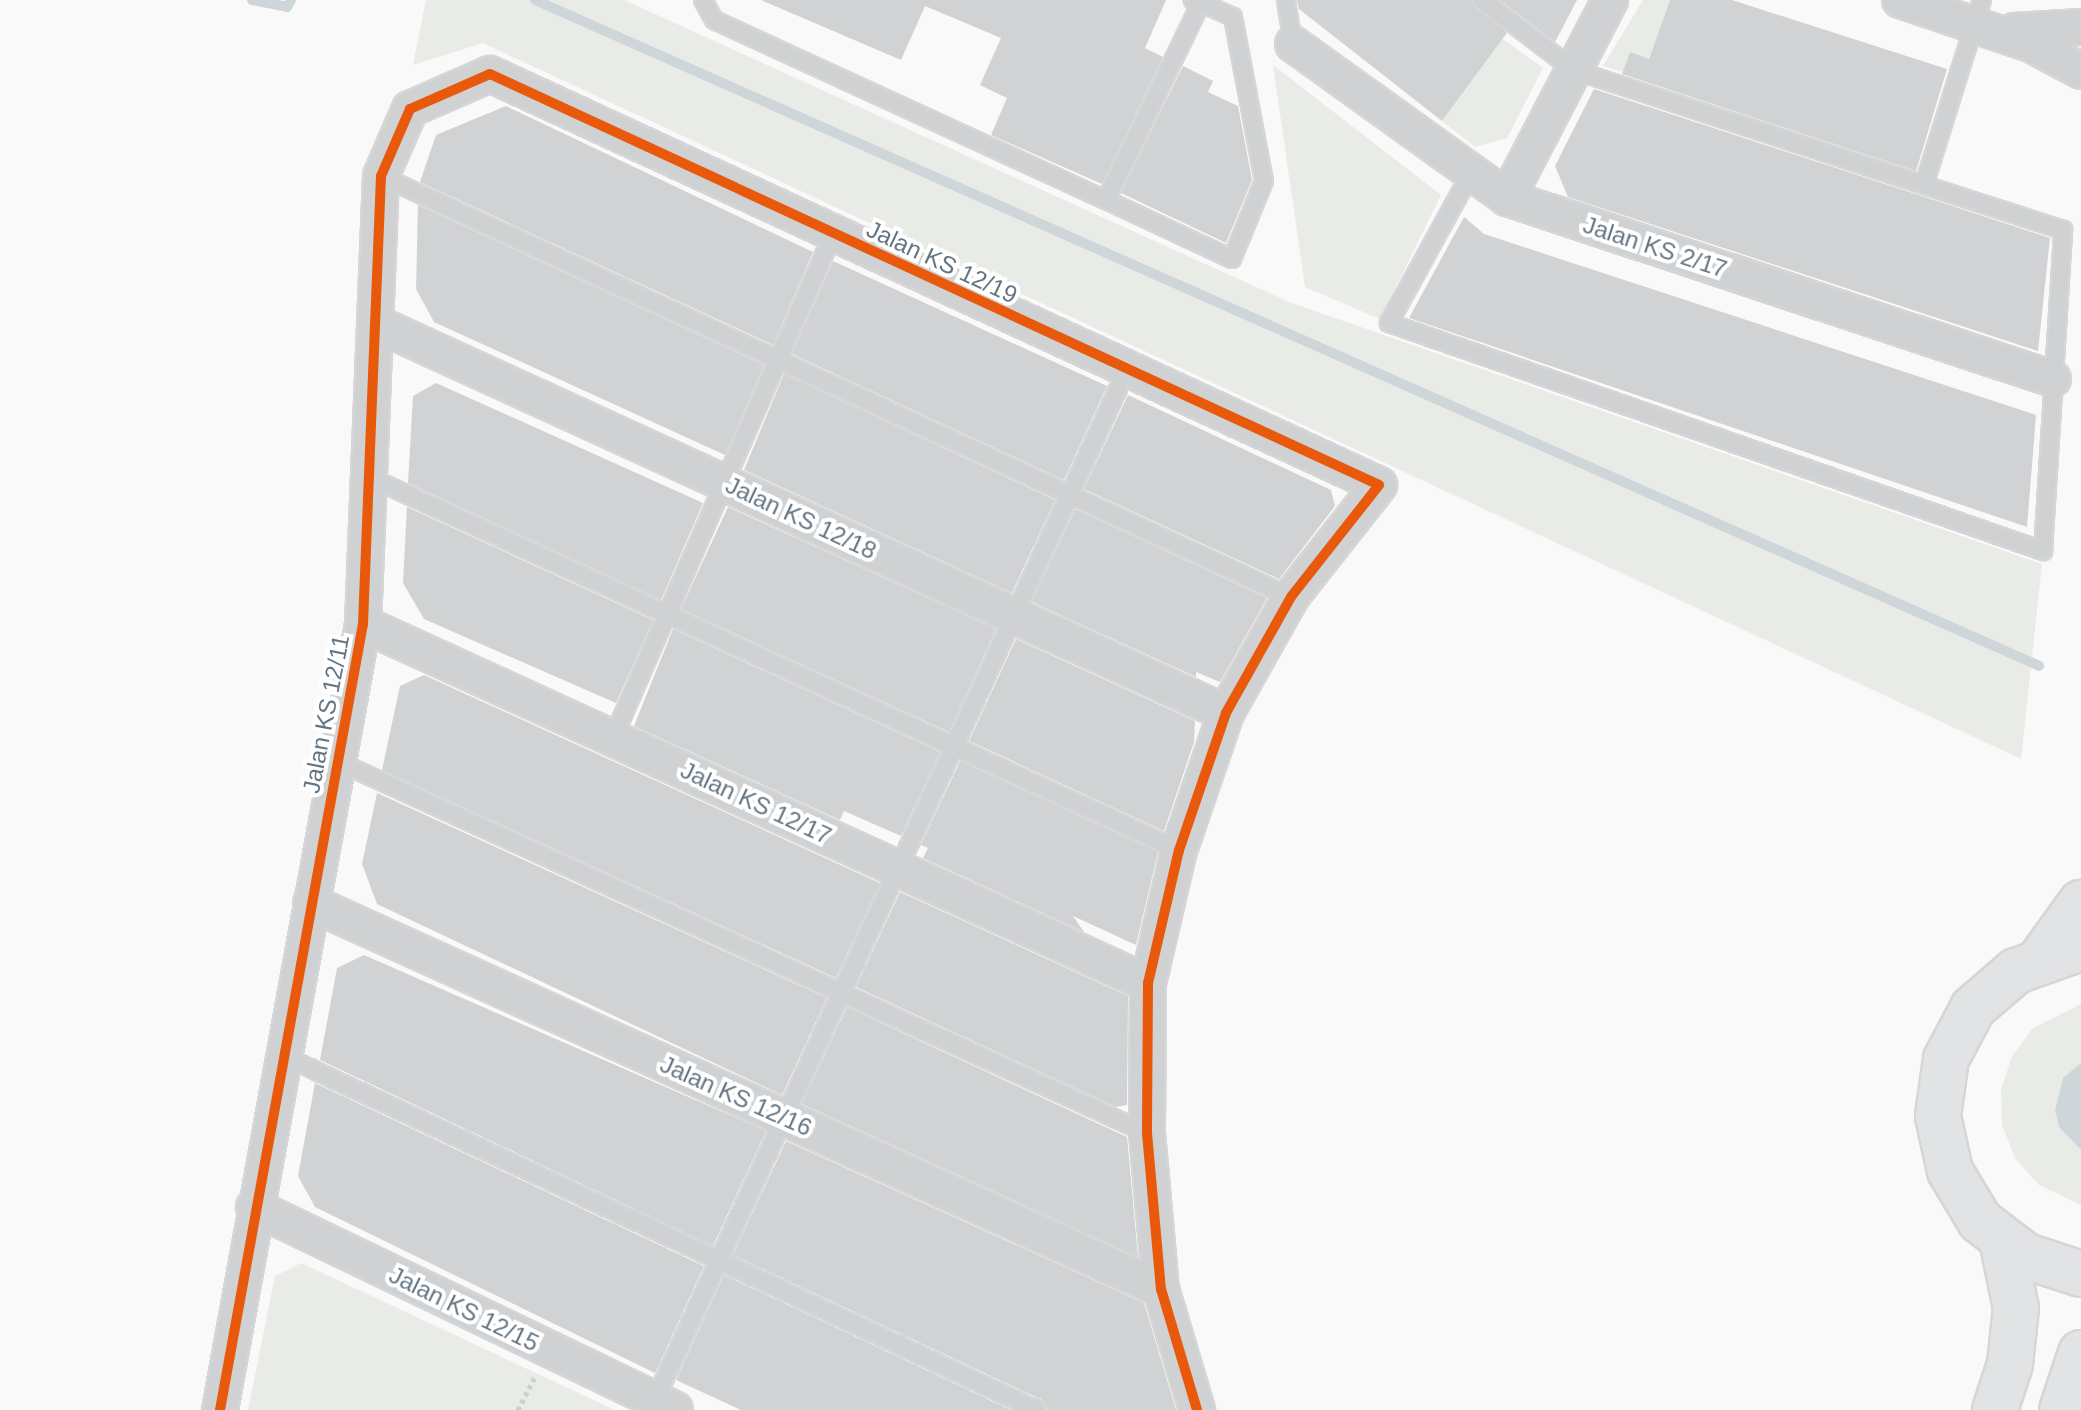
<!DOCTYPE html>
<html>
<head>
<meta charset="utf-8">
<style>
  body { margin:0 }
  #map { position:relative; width:2081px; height:1410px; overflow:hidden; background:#f9f9f9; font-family:Helvetica,sans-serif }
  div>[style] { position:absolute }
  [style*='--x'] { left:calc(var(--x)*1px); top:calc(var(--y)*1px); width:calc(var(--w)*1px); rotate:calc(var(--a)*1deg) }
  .green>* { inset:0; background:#e8ebe6 }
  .water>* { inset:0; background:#ced6da }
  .stream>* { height:10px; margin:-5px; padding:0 5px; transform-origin:5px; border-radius:5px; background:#ced6da }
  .building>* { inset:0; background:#d0d2d4 }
  .path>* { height:5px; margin-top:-2.5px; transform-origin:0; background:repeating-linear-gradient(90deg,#cdcecf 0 4px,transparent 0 8px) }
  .roads { filter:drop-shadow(2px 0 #d5d6d7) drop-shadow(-2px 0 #d5d6d7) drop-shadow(0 2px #d5d6d7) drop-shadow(0 -2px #d5d6d7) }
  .lane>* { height:16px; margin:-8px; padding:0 8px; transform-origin:8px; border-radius:8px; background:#cfd1d2 }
  .street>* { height:34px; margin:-17px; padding:0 17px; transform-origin:17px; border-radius:17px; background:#cfd1d2 }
  .secondary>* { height:44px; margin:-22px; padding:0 22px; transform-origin:22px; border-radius:22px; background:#e2e3e4 }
  .cycleway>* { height:10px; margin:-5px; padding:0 5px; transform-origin:5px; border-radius:5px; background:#e8590c }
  span { translate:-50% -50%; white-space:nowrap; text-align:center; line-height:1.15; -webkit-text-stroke:8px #fff; paint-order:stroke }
  .street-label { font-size:24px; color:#647584 }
</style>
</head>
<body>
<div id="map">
  <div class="green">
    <div style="clip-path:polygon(426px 0,624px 0,1289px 302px,2042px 564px,2021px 759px,483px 43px,413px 65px)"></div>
    <div style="clip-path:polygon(1643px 0,1670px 0,1649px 59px,1630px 53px,1623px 72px,1603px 66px)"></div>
    <div style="clip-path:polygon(1503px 39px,1543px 68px,1507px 138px,1475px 147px,1442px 121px)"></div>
    <div style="clip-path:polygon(1273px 65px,1441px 195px,1380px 319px,1305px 287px)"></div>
    <div style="clip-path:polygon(2081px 1004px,2081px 1063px,2055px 1110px,2059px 1127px,2081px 1150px,2081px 1205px,2039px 1185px,2015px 1158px,2002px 1125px,2001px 1090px,2012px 1056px,2033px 1028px)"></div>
    <div style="clip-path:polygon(301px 1263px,615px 1410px,248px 1410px,275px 1276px)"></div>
  </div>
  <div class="water">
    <div style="clip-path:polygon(2081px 1063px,2081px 1150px,2059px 1127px,2055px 1110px,2063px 1078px)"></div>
  </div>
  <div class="stream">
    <div style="--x:252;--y:0;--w:36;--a:11"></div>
    <div style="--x:287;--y:7;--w:8;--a:-60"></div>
    <div style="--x:535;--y:0;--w:1645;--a:23.88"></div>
  </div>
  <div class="building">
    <div style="clip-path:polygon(761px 0,1166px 0,1145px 48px,1163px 57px,1102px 184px,991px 135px,1007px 98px,980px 85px,1001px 38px,925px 6px,901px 60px)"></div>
    <div style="clip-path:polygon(1297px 0,1471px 0,1507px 33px,1442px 121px,1299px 9px)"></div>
    <div style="clip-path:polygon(1500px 0,1577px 0,1555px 42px)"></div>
    <div style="clip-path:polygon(1670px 0,1732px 0,1947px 69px,1916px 171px,1622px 74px,1630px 52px,1649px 59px)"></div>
    <div style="clip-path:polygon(1183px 66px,1213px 81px,1208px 92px,1238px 106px,1252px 180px,1226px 243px,1121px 193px)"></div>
    <div style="clip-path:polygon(1594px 89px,2050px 238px,2038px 351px,1568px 197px,1555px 166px)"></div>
    <div style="clip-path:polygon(506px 106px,813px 252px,773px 345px,420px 182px,436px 135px)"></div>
    <div style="clip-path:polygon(418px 205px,764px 365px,725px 455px,434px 322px,416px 289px)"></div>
    <div style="clip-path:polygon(1464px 217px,1484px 234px,2036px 415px,2027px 527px,1409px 318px)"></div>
    <div style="clip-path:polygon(833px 261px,1107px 386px,1064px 480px,792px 354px)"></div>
    <div style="clip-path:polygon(784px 374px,1055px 500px,1012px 593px,744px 470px)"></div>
    <div style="clip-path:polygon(436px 383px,703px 503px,661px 600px,408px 483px,413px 396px)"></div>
    <div style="clip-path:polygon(1128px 395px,1331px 490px,1335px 506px,1279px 579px,1084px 489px)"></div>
    <div style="clip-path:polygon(407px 507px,653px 620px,616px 703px,424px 619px,403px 583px)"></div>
    <div style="clip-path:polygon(728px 507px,996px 629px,949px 732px,681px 609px)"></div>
    <div style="clip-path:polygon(1075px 509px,1267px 598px,1220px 682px,1196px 672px,1196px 677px,1032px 602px)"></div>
    <div style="clip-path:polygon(673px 629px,940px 752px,901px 836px,844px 811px,840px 820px,634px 726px)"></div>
    <div style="clip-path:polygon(1016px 639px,1195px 721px,1194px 742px,1164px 831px,969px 741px)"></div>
    <div style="clip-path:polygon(424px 675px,880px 883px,836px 978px,382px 770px,400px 686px)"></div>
    <div style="clip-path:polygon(960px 761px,1158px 852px,1136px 945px,1073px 916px,1084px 932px,923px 858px,928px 848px,921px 845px)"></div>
    <div style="clip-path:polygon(377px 793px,827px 998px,782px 1095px,377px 904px,362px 864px)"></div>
    <div style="clip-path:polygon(900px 892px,1128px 996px,1127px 1105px,1116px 1107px,856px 987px)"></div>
    <div style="clip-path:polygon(364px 955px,766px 1131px,713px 1246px,320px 1060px,337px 968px)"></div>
    <div style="clip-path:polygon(847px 1007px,1127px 1137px,1138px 1257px,802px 1104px)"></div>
    <div style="clip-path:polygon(315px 1083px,704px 1266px,655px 1373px,315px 1207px,298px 1176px)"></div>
    <div style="clip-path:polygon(786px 1141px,1144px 1303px,1176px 1410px,1048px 1410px,1042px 1400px,733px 1255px)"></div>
    <div style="clip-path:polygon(724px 1275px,1011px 1410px,741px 1410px,676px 1380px)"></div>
  </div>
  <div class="path">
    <div style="--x:518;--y:1410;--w:38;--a:-63"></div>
  </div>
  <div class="roads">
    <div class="lane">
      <div style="--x:703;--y:0;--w:23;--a:61"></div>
      <div style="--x:714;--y:20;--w:431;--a:24.7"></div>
      <div style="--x:1106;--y:200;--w:219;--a:-64.3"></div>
      <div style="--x:1201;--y:3;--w:9;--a:-159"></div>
      <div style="--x:1286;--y:0;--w:45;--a:81"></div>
      <div style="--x:1482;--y:0;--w:116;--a:37.3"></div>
      <div style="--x:1574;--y:70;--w:368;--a:18.2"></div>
      <div style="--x:1471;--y:173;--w:171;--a:118.7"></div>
      <div style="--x:1389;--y:323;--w:693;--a:19.22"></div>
      <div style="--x:2043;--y:551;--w:322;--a:-86.4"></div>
      <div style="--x:2063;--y:230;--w:146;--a:-162.1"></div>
      <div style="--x:1924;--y:185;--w:194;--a:-72.6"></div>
      <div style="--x:381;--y:176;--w:1003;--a:24.83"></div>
      <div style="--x:1106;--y:200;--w:139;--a:25.1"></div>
      <div style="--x:1232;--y:259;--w:84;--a:-67.7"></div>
      <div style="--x:1264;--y:181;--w:167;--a:-100.7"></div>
      <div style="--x:1233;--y:17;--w:35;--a:-156"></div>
      <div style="--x:369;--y:477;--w:892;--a:24.73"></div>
      <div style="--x:613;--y:738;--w:550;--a:-66.42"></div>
      <div style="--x:337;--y:761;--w:891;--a:24.67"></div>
      <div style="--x:282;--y:1055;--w:834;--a:25.18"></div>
      <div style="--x:653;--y:1404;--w:1138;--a:-65.39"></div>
    </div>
    <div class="street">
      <div style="--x:1900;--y:0;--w:138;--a:18.6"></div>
      <div style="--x:2031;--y:44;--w:57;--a:28.4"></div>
      <div style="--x:2014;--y:31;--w:67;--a:-3.4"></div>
      <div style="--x:1293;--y:44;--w:264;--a:35.7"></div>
      <div style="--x:1507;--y:198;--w:575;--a:18.34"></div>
      <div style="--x:1507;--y:198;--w:223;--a:-62.5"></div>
      <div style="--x:375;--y:323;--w:936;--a:24.62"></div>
      <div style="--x:363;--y:624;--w:863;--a:24.58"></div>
      <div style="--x:311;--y:903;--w:934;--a:24.42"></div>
      <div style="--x:254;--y:1207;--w:467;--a:25.7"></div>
      <div style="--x:220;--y:1410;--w:799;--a:-79.69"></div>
      <div style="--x:363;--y:624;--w:448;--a:-87.7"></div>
      <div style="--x:381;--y:176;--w:73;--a:-66.6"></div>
      <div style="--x:410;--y:109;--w:87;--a:-23.6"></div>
      <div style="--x:490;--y:74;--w:979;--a:24.81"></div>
      <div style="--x:1379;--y:485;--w:142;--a:128.2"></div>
      <div style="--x:1291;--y:597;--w:133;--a:119.3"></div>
      <div style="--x:1226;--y:713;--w:145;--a:108.9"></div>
      <div style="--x:1179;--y:850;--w:137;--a:103.1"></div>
      <div style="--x:1148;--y:983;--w:150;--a:90.4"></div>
      <div style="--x:1147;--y:1133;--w:157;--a:84.9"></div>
      <div style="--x:1161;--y:1289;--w:126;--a:73.4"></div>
    </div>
    <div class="secondary">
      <div style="--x:2081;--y:948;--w:69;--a:160.5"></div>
      <div style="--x:2016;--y:971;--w:57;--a:139.3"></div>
      <div style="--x:1973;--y:1008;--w:58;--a:117.9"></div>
      <div style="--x:1946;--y:1059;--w:58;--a:98"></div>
      <div style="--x:1938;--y:1116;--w:56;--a:77.7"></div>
      <div style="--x:1950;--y:1171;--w:58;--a:59"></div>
      <div style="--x:1980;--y:1221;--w:58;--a:37.3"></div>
      <div style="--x:2026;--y:1256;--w:58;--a:18.1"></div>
      <div style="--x:2042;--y:957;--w:67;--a:-54.2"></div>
      <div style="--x:1995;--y:1410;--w:48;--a:-71.9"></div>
      <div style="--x:2010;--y:1364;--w:56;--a:-83.9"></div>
      <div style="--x:2016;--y:1308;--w:69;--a:-101.6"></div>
      <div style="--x:2062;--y:1410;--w:60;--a:-71.6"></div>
    </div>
  </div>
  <div class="cycleway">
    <div style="--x:220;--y:1410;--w:799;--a:-79.69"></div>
    <div style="--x:363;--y:624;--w:448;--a:-87.7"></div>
    <div style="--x:381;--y:176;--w:73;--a:-66.6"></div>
    <div style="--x:410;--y:109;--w:87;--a:-23.6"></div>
    <div style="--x:490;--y:74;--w:979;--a:24.81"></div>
    <div style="--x:1379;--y:485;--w:142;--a:128.2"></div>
    <div style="--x:1291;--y:597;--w:133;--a:119.3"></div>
    <div style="--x:1226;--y:713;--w:145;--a:108.9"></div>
    <div style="--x:1179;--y:850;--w:137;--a:103.1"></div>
    <div style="--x:1148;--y:983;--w:150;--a:90.4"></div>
    <div style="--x:1147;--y:1133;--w:157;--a:84.9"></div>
    <div style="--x:1161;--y:1289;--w:126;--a:73.4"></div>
  </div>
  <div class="street-label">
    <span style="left:1655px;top:247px;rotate:18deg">Jalan KS 2/17</span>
    <span style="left:942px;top:262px;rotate:25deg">Jalan KS 12/19</span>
    <span style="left:801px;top:518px;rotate:25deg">Jalan KS 12/18</span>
    <span style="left:326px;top:714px;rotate:-79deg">Jalan KS 12/11</span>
    <span style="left:756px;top:803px;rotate:25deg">Jalan KS 12/17</span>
    <span style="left:736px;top:1096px;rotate:24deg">Jalan KS 12/16</span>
    <span style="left:464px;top:1309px;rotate:26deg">Jalan KS 12/15</span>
  </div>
</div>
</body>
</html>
